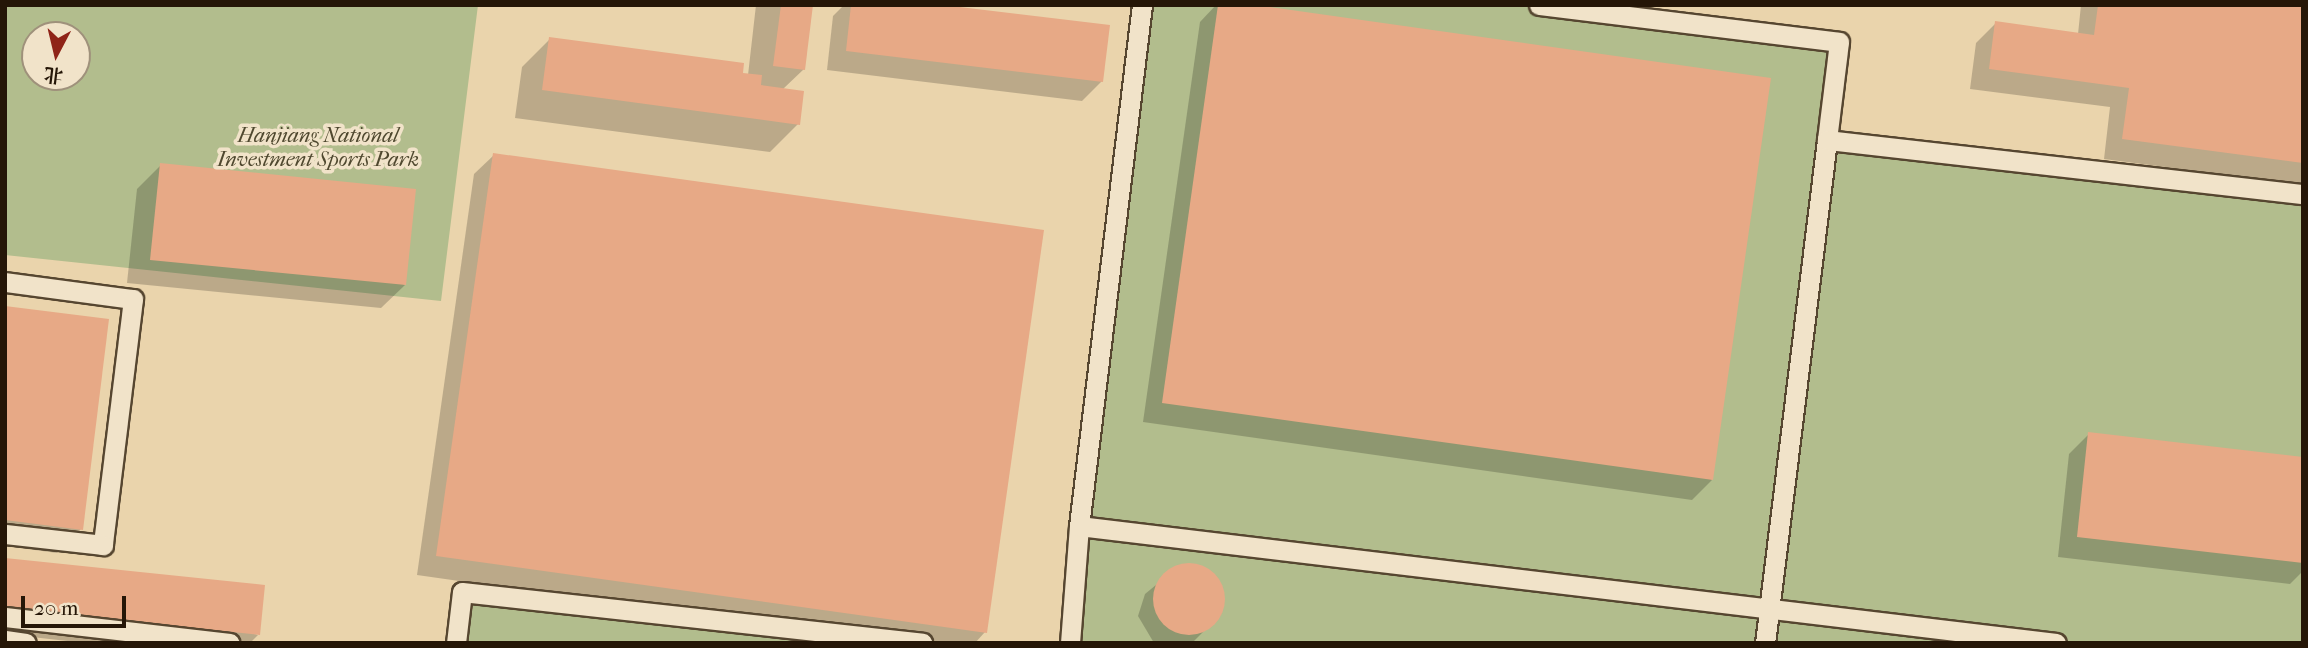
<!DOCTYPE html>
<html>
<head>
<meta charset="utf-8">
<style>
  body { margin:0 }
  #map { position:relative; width:2308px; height:648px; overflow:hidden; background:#ead4ac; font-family:"IM FELL French Canon","Noto Serif SC",serif }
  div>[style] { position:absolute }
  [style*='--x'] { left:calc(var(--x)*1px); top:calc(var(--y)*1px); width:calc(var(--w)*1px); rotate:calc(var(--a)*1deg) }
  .green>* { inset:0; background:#b2bd8d }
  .shadow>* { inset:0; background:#0003 }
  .building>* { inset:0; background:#e7a986 }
  .round { border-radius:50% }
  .roads { filter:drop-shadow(2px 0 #564630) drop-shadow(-2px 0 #564630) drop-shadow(0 2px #564630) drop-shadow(0 -2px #564630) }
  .service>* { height:19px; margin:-9.5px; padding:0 9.5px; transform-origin:9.5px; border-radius:9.5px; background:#f1e3c9 }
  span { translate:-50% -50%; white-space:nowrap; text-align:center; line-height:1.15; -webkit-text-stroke:7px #f1e3c9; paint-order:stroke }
  .park-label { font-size:21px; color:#4f482f; font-style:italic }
  .frame { position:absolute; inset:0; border:7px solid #251607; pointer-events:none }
  .north { position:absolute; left:21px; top:21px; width:70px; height:70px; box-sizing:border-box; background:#f1e3c9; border:2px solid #9f917b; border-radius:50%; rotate:187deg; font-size:19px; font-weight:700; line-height:28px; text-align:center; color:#251607 }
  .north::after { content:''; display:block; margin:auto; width:24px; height:32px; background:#8f2418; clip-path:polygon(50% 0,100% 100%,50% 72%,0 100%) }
  .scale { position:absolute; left:21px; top:596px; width:105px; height:32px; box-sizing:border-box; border:4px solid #251607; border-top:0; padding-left:9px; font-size:21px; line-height:24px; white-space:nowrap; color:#251607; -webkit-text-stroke:5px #f1e3c9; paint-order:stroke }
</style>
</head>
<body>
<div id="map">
  <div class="green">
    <div style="clip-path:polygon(evenodd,5px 5px,478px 5px,441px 301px,5px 255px,5px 5px,35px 35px,77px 35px,77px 77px,35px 77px,35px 35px)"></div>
    <div style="clip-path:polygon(1142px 5px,1539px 5px,1839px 42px,1827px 139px,2303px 194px,2303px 643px,1070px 643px)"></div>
    <div style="clip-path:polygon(462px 592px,922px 643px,456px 643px)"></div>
  </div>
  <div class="shadow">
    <div style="clip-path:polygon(756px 5px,811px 5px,804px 69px,783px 89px,798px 124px,770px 152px,515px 118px,522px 67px,550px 39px,748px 75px)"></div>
    <div style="clip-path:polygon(844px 5px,928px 5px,1102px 81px,1082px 101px,827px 70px,833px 16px)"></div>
    <div style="clip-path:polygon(1216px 5px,1244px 5px,1712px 480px,1692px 500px,1143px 422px,1200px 22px)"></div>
    <div style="clip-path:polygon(2081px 5px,2303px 5px,2303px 185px,2104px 159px,2110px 107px,1970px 89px,1976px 43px,1996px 23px,2078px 34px)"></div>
    <div style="clip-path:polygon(494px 155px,985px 632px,975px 643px,898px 643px,417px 575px,474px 174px)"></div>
    <div style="clip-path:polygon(161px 165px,405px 285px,381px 308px,127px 283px,137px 189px)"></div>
    <div style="clip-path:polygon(5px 307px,81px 529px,57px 553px,5px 546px)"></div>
    <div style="clip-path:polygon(2089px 434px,2303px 458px,2303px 571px,2290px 584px,2058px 557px,2069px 454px)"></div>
    <div style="clip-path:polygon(5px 560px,258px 635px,250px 643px,85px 643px,5px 634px)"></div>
    <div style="clip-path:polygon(1179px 566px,1201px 566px,1219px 581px,1224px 603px,1221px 614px,1192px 643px,1154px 643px,1138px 616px,1145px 594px)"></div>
  </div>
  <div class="building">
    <div style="clip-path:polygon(781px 5px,813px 5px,805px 70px,773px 66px)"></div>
    <div style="clip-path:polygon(851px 5px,943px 5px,1110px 25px,1103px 82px,846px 51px)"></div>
    <div style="clip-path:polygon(1218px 5px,1256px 5px,1771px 78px,1713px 480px,1162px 403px)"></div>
    <div style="clip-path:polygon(2098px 5px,2303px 5px,2303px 163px,2122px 139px,2129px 88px,1989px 69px,1995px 21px,2094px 35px)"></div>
    <div style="clip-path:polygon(549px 37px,744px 63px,743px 73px,762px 75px,761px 85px,804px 91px,800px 125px,542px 90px)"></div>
    <div style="clip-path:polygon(493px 153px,1044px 230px,987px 633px,436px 556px)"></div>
    <div style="clip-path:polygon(160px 163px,416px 189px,406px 285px,150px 260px)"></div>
    <div style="clip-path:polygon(5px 306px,109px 319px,83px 530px,5px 520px)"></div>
    <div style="clip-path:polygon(2088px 432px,2303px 457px,2303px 563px,2077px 537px)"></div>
    <div style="clip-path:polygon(5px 558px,265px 585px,260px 635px,5px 608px)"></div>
    <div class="round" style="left:1153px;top:563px;width:72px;height:72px"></div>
  </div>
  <div class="roads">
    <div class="service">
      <div style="--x:1539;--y:5;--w:302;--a:7"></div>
      <div style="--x:1839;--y:42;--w:99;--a:97"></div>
      <div style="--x:5;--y:282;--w:129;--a:7.6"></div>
      <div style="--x:133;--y:299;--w:248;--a:97"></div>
      <div style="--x:103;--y:545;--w:99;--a:-173.6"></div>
      <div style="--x:1079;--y:526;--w:525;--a:-83.11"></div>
      <div style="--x:5;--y:617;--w:226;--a:6.6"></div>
      <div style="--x:5;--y:640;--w:21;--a:8"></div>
      <div style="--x:456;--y:643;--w:51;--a:-83.3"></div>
      <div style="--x:462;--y:592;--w:463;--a:6.3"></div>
      <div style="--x:1070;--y:643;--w:117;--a:-85.6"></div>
      <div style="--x:1079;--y:526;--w:984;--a:6.83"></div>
      <div style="--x:1765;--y:643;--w:507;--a:-82.97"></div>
      <div style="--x:1827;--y:140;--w:479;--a:6.5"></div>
    </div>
  </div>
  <div class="park-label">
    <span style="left:318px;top:147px">Hanjiang National<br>Investment Sports Park</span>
  </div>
  <div class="frame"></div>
  <div class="north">北</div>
  <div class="scale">20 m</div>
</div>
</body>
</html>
